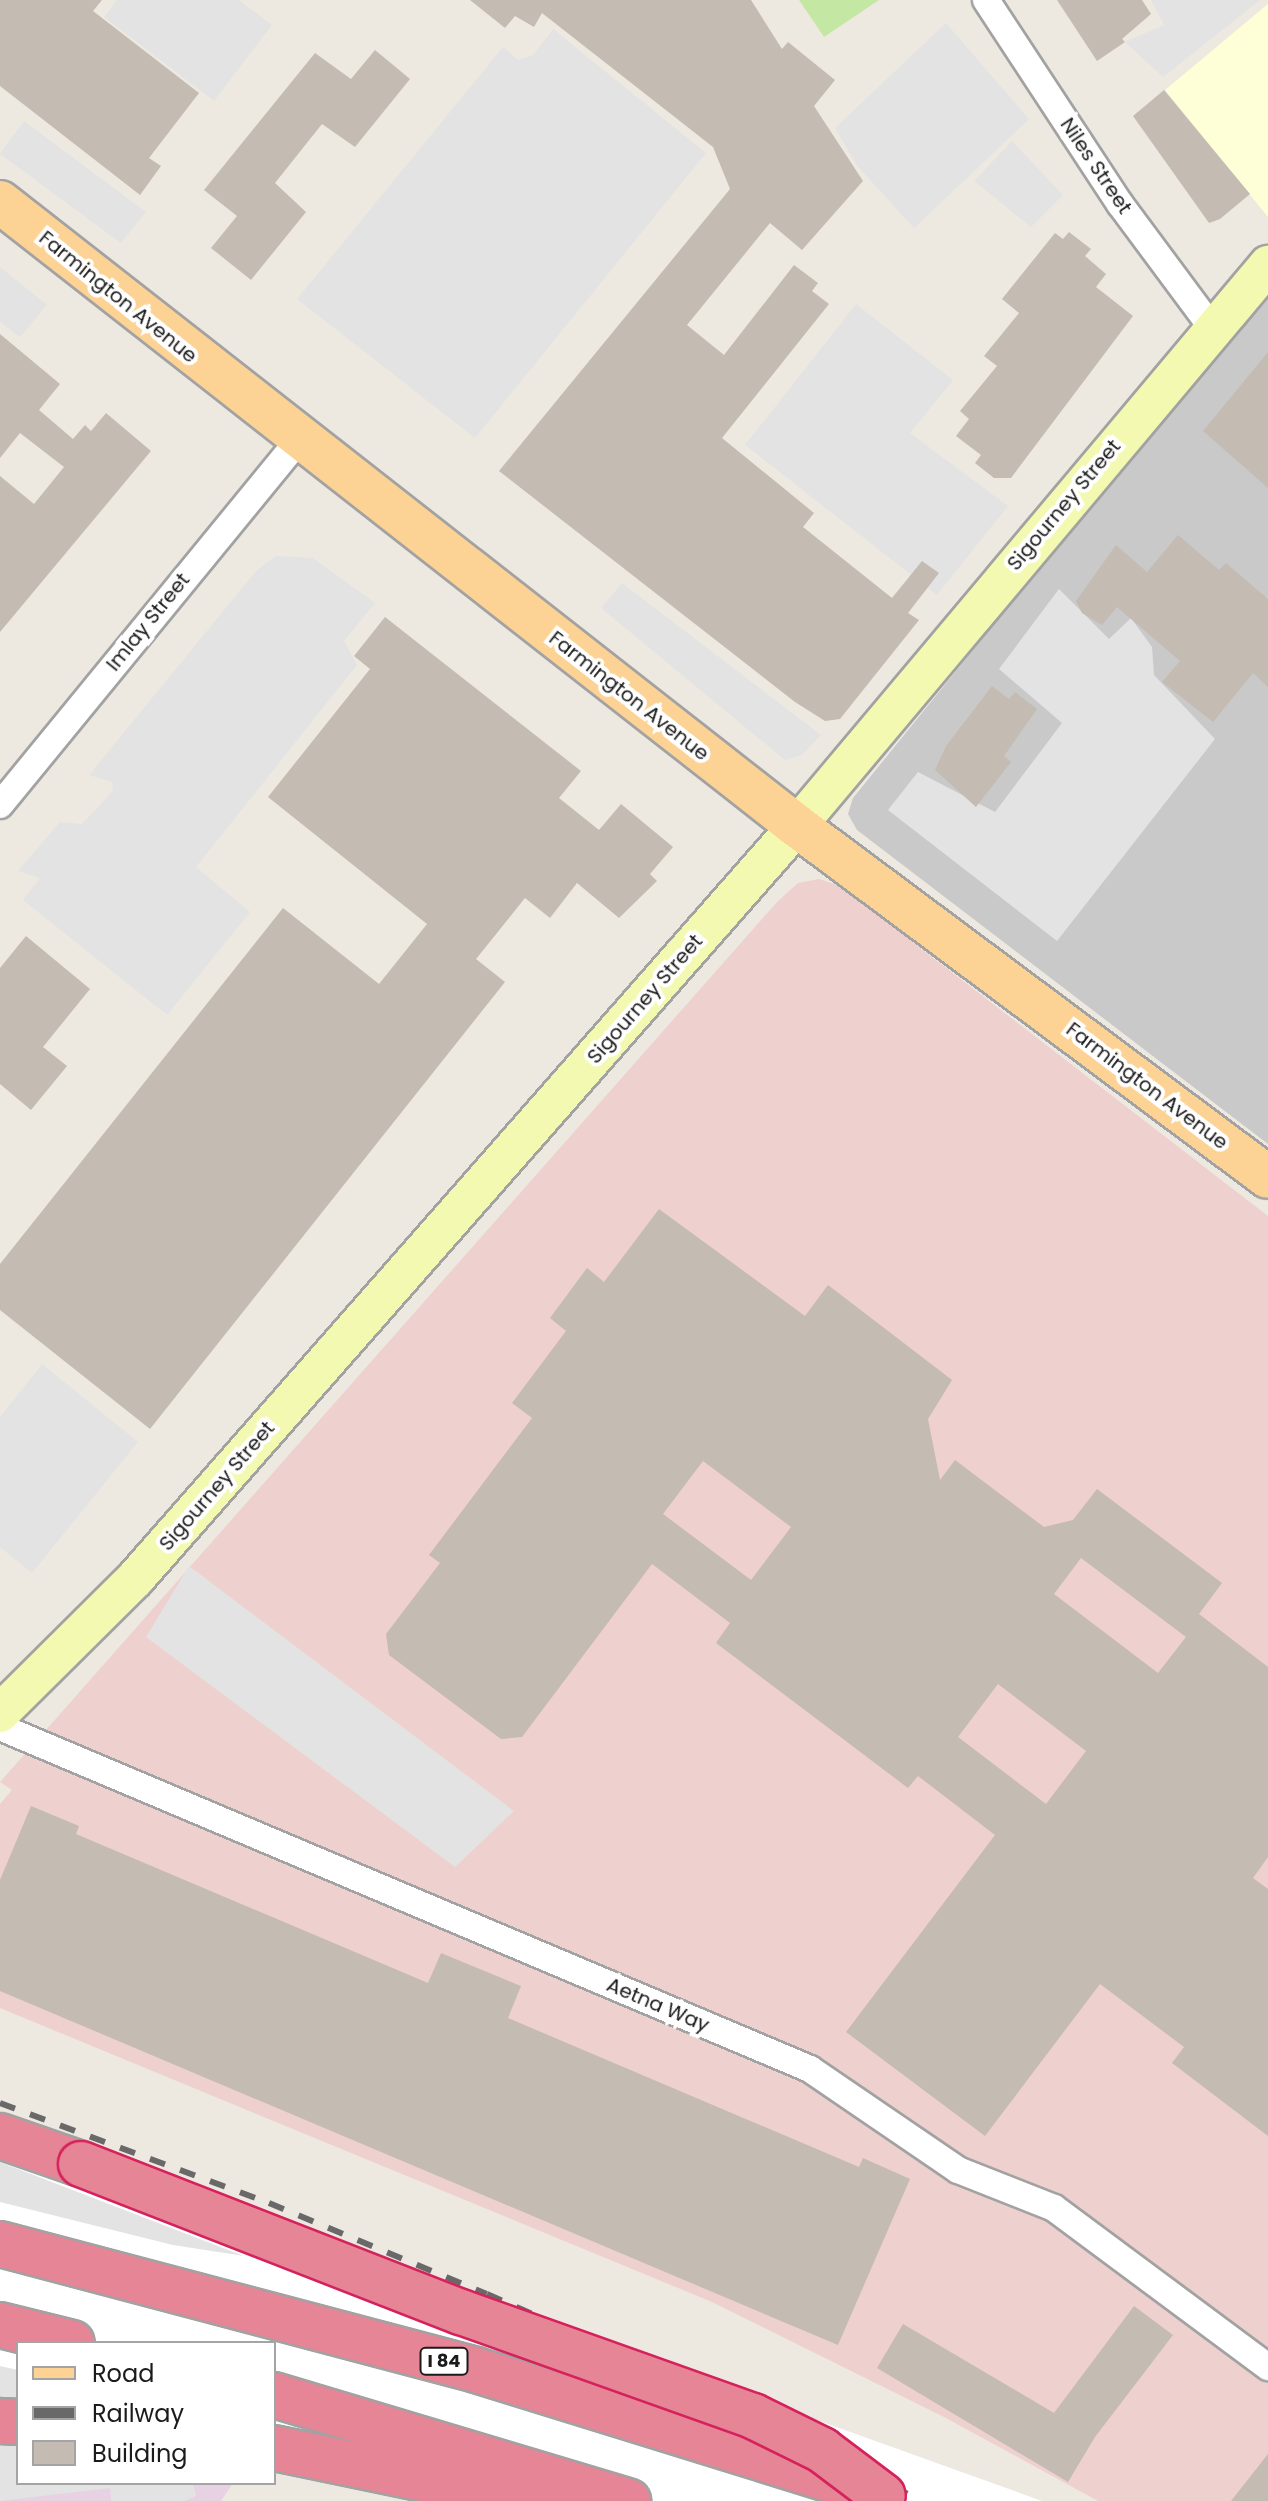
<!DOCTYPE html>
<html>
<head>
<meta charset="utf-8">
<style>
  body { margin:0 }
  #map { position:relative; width:1268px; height:2501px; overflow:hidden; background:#ede9e0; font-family:Poppins,sans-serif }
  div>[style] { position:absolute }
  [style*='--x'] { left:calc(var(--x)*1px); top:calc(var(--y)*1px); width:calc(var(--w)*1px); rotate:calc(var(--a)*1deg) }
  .commercial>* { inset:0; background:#eed0ce }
  .industrial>* { inset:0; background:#e6d2e2 }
  .education>* { inset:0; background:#feffd6 }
  .religious>* { inset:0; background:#c9c9c9 }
  .grass>* { inset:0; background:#c4e8a4 }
  .parking>* { inset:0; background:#e3e3e3 }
  .pier>* { inset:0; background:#fff }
  .building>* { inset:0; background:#c4bbb3 }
  .roads { filter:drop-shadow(2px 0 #a2a2a2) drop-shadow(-2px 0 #a2a2a2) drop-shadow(0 2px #a2a2a2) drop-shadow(0 -2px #a2a2a2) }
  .minor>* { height:26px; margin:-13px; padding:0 13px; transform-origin:13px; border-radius:13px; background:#fff }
  .secondary>* { height:38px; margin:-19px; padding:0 19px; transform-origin:19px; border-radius:19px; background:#f4f9b1 }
  .primary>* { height:42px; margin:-21px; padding:0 21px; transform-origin:21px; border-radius:21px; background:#fcd295 }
  .motorway>* { height:44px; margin:-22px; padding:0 22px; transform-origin:22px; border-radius:22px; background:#e68595 }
  .rail>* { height:6px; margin-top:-3px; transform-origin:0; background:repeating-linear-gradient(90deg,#696969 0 16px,transparent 0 32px) }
  .bridges { filter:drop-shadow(2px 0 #d5225c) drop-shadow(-2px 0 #d5225c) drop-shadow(0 2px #d5225c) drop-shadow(0 -2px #d5225c) }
  .motorway-bridge>* { height:44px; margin:-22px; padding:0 22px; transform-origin:22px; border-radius:22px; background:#e68595 }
  span { translate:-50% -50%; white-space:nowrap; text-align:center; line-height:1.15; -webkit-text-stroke:8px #fff; paint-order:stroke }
  .shield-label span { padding:2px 6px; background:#fff; border:2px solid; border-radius:6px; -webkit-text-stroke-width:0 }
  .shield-label { font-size:18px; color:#1b1b1b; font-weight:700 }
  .street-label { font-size:20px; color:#1b1b1b }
  .legend { position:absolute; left:16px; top:2341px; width:260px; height:144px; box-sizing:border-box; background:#fff; border:2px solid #a4a4a4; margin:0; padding:10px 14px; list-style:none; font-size:24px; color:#1b1b1b }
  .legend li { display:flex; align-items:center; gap:16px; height:40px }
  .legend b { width:40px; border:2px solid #a4a4a4 }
</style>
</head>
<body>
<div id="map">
  <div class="commercial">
    <div style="clip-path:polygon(819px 879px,840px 886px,1268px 1216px,1268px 2501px,1098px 2501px,944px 2417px,712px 2302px,0 2008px,0 1804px,12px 1790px,0 1782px,777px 902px,798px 883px)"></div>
  </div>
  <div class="industrial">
    <div style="clip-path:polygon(0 2449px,18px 2483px,233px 2483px,221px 2501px,0 2501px)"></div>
  </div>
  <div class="education">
    <div style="clip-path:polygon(1268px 4px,1268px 217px,1165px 90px)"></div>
  </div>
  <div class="religious">
    <div style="clip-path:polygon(1268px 294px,1268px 1144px,857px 830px,848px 814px,853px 798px,1221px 344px)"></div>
  </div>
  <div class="grass">
    <div style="clip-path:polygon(799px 0,879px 0,824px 37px)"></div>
  </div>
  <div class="parking">
    <div style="clip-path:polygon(117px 0,239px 0,272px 25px,214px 101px,104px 17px)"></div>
    <div style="clip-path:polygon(1151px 0,1260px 0,1163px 77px,1125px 42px,1164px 25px)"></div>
    <div style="clip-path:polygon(946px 23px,1029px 119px,914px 228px,858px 167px,835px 128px)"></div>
    <div style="clip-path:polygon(553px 29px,706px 153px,475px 438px,297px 299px,503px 47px,518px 60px,533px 55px)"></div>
    <div style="clip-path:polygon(24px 121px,146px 212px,121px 243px,0 154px)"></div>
    <div style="clip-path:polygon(1012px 141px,1063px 195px,1031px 227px,974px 181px)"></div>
    <div style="clip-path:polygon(0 267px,47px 305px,20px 337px,0 322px)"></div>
    <div style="clip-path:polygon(856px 304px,953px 380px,910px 433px,1008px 506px,937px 595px,745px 445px)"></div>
    <div style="clip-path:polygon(276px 556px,313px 558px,375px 603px,344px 641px,357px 665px,196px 867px,250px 912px,167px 1015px,23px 900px,40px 878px,18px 871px,60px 822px,82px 824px,113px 791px,112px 782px,89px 775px,256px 571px)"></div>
    <div style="clip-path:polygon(622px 583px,821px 735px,802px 755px,785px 760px,601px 608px)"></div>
    <div style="clip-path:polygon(1059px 589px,1109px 639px,1131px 618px,1152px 647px,1154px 675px,1215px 739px,1057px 941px,888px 810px,918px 772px,995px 812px,1062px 723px,999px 669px)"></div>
    <div style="clip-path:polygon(42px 1364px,138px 1442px,32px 1573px,0 1547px,0 1417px)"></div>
    <div style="clip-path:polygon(189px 1566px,514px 1811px,455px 1867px,146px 1637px)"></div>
    <div style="clip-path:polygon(0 2162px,244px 2256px,221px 2343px,18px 2343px,18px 2483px,193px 2483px,196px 2496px,185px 2501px,111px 2501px,110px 2488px,0 2501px)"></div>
  </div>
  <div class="pier">
    <div style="clip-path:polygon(0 2112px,603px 2343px,1042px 2501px,436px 2501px,274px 2463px,274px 2343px,18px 2343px,18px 2370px,0 2366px,0 2202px,173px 2245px,244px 2256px,0 2162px)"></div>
  </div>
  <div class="building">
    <div style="clip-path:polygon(0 0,102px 0,93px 11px,199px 93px,149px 158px,161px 166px,140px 195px,0 86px)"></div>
    <div style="clip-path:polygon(470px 0,751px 0,782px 49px,788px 42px,835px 80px,814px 106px,863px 181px,802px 250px,770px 223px,687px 325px,724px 355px,794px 265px,818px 283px,812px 291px,829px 304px,722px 438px,814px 513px,803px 527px,892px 598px,922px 561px,939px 573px,908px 613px,919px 620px,840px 719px,825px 721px,795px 702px,499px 471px,730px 189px,713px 147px,542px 13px,534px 27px,515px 16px,505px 28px)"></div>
    <div style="clip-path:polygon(1057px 0,1142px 0,1151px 14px,1122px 39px,1125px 42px,1097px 61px)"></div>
    <div style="clip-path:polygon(375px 50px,410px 79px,355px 147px,322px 124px,275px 183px,306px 212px,251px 280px,211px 248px,237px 216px,204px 190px,315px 53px,351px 79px)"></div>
    <div style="clip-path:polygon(1164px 90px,1250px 194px,1220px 219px,1209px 223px,1133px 116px)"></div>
    <div style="clip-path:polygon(1069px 232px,1091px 249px,1085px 256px,1106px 274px,1096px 287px,1133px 316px,1011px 478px,994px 478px,975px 463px,981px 455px,956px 436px,969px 419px,960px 411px,997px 366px,984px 356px,1019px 313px,1002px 299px,1055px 233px,1063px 239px)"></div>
    <div style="clip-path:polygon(0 334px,60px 384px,39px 410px,73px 439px,85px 425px,91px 431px,106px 413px,151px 451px,0 632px,0 476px,34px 504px,64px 467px,20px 433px,0 458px)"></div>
    <div style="clip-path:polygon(1268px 352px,1268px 488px,1203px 431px)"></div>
    <div style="clip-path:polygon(1178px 535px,1219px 570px,1226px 563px,1268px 599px,1268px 687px,1253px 673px,1213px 722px,1162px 682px,1180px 661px,1117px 607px,1102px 625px,1082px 613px,1076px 601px,1116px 545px,1147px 572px)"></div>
    <div style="clip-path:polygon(385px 617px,581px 771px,559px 798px,599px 830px,621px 804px,673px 847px,650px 874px,657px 881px,619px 918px,577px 883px,550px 918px,525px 898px,476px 959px,505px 982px,150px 1429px,0 1310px,0 1264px,283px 908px,379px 984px,427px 924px,268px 797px,370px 669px,354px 656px)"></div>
    <div style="clip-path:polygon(992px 686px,1009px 699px,1015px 692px,1037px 709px,1004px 756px,1011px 762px,976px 807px,935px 770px,946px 746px)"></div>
    <div style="clip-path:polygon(26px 936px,90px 989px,43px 1047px,67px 1066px,31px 1110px,0 1084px,0 968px)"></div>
    <div style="clip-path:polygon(evenodd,659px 1209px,805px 1316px,828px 1285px,952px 1380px,928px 1419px,940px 1480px,955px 1460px,1044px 1527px,1073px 1520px,1097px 1489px,1222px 1583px,1199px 1614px,1268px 1667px,1268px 1857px,1253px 1878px,1268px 1889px,1268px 2136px,1172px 2063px,1184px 2047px,1100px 1984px,985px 2136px,846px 2032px,995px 1835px,918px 1776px,908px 1788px,716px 1643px,730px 1623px,652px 1564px,522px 1737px,501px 1739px,389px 1655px,386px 1634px,440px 1563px,429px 1555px,532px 1418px,512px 1403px,566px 1331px,550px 1318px,587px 1268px,604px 1282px,659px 1209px,703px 1461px,791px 1527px,751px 1580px,663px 1514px,703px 1461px,659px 1209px,1081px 1558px,1186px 1637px,1158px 1673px,1054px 1594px,1081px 1558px,659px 1209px,998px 1684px,1086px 1751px,1046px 1804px,958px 1737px,998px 1684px)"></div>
    <div style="clip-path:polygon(31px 1806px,79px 1826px,76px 1834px,428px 1983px,441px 1953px,521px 1986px,508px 2018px,859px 2167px,863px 2158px,910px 2179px,838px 2345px,0 1991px,0 1880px)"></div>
    <div style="clip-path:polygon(1134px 2306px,1173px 2335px,1095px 2437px,1068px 2482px,877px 2368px,903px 2324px,1054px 2413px)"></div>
    <div style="clip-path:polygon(1268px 2454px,1268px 2501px,1231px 2501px)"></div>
  </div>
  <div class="roads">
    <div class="minor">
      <div style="--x:986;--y:0;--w:244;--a:56.7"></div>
      <div style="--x:1120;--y:204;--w:154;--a:53.4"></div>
      <div style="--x:0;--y:805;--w:470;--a:-50.7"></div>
      <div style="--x:0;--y:1727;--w:879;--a:22.89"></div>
      <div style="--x:810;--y:2069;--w:179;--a:34.3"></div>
      <div style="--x:958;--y:2170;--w:103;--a:21.6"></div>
      <div style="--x:1054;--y:2208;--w:267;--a:36.6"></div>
    </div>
    <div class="secondary">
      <div style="--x:0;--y:1713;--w:190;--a:-44.8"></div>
      <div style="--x:135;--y:1579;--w:1003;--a:-48.68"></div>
      <div style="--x:797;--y:826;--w:733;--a:-49.98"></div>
    </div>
    <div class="primary">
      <div style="--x:0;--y:202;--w:1012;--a:38.06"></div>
      <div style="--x:797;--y:826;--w:587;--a:36.69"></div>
    </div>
    <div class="motorway">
      <div style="--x:0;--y:2136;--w:86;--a:19.1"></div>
      <div style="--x:0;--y:2244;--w:492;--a:14.8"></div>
      <div style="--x:476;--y:2370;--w:413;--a:17.2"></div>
      <div style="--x:0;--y:2325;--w:74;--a:14"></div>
      <div style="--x:274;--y:2395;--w:370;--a:16.7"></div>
      <div style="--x:0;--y:2421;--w:18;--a:3"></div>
      <div style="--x:274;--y:2448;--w:182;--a:11.7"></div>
      <div style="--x:452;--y:2485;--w:107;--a:5.9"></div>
    </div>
  </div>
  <div class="rail">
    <div style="--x:0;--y:2103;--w:287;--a:20.4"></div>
    <div style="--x:269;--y:2203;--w:236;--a:22.7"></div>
    <div style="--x:487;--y:2294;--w:193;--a:23.8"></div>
    <div style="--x:664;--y:2372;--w:288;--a:26.6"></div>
  </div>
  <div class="bridges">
    <div class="motorway-bridge">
      <div style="--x:81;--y:2164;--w:408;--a:21.3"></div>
      <div style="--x:461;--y:2312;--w:310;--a:19.6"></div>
      <div style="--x:753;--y:2416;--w:77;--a:26.2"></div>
      <div style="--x:822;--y:2450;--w:76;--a:37"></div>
    </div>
  </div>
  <div class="shield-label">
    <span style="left:444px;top:2361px">I 84</span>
  </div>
  <div class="street-label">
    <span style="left:1096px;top:166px;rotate:56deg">Niles Street</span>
    <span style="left:118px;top:297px;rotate:39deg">Farmington Avenue</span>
    <span style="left:1064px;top:505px;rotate:-50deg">Sigourney Street</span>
    <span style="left:148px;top:622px;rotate:-51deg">Imlay Street</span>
    <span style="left:629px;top:696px;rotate:38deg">Farmington Avenue</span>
    <span style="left:645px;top:999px;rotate:-49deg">Sigourney Street</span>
    <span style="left:1147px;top:1086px;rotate:37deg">Farmington Avenue</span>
    <span style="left:217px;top:1486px;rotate:-49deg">Sigourney Street</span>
    <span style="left:658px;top:2005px;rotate:23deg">Aetna Way</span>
  </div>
  <ul class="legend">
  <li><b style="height:10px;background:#fcd295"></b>Road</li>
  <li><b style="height:10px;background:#696969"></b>Railway</li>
  <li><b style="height:22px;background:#c4bbb3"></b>Building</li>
  </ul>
</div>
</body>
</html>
